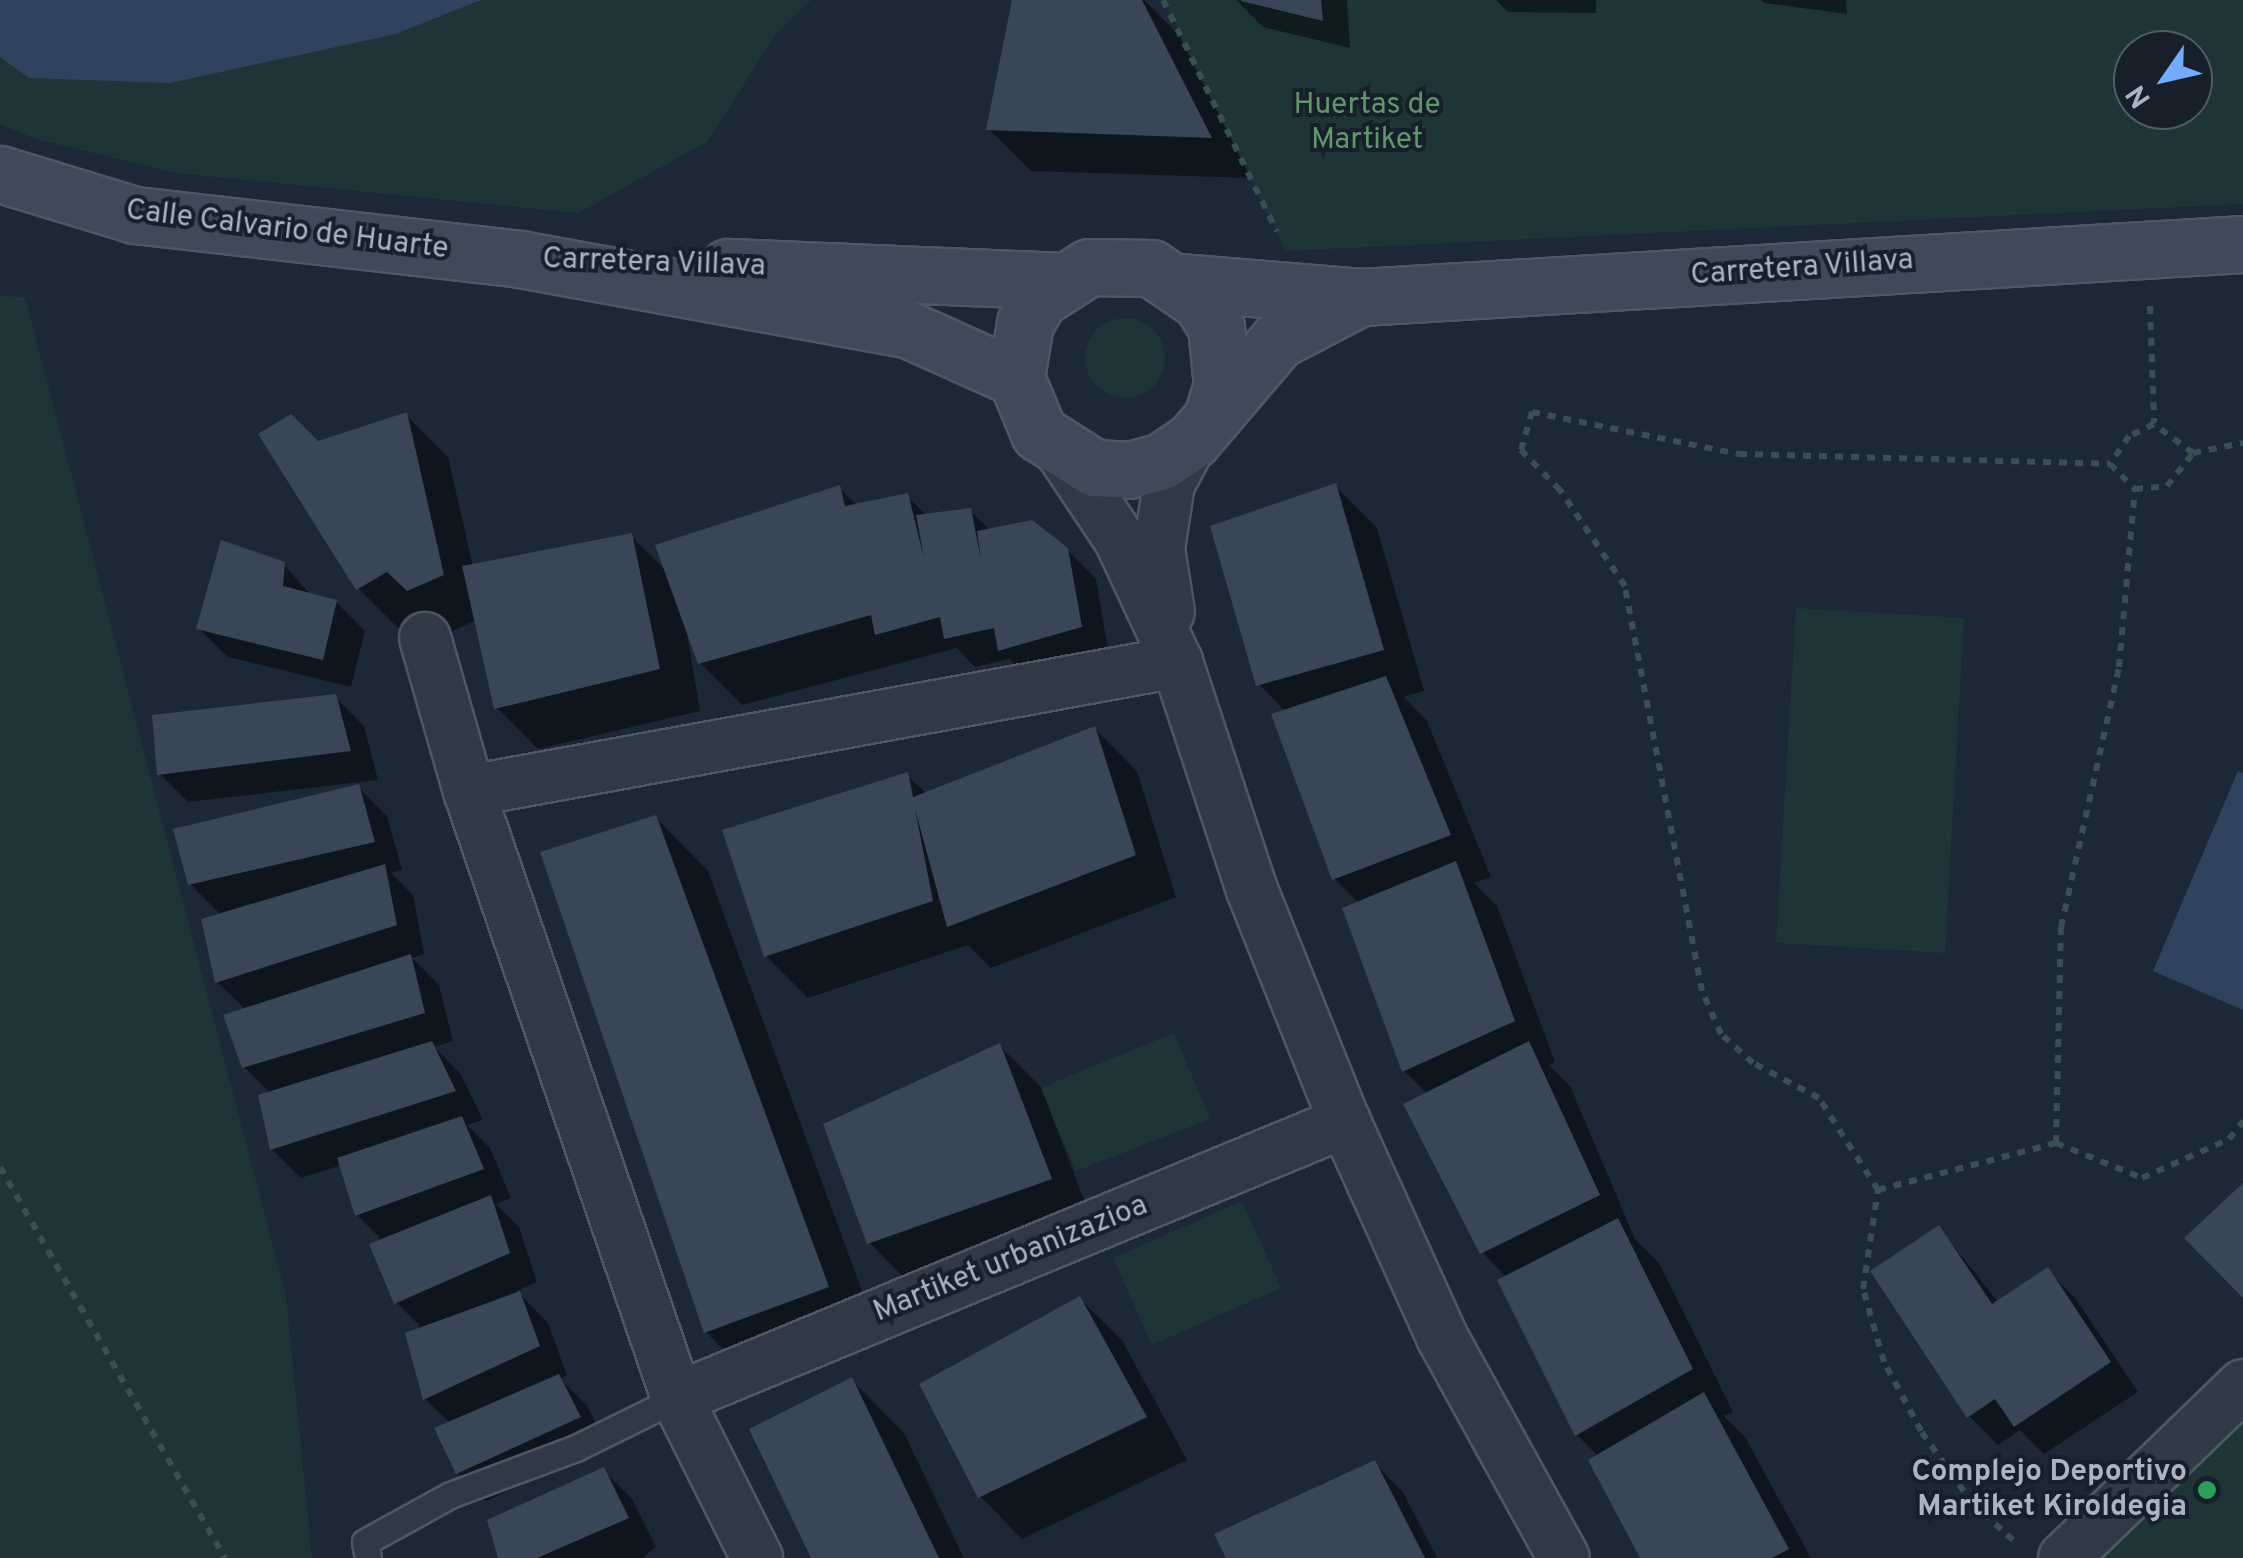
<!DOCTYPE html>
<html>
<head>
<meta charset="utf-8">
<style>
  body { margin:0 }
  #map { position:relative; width:2243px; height:1558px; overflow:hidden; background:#1d2836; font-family:Overpass,sans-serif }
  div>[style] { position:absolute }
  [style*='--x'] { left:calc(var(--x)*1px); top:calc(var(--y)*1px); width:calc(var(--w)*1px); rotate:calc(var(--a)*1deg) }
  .green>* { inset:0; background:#1f3437 }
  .round { border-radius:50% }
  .water>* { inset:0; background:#2f435f }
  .shadow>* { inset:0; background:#0007 }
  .building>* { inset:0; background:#394657 }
  .path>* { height:6px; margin-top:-3px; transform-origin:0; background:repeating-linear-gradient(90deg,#395052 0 8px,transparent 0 16px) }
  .roads { filter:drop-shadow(2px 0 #4e5765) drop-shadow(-2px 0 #4e5765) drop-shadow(0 2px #4e5765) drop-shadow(0 -2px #4e5765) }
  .lane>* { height:25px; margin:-12.5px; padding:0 12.5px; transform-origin:12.5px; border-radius:12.5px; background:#303a46 }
  .street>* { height:50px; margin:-25px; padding:0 25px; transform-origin:25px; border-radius:25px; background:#303a46 }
  .secondary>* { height:55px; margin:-27.5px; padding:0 27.5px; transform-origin:27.5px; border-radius:27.5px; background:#3e495a }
  .dots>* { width:28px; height:28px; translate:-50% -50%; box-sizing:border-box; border:5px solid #161f2a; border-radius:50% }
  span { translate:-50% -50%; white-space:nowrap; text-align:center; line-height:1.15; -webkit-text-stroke:8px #161f2a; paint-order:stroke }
  .park-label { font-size:30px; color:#61956c }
  .street-label { font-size:30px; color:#aab4c4 }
  .poi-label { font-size:30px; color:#aab4c4; font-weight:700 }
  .right { translate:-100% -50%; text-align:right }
  .north { position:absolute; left:2113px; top:30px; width:100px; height:100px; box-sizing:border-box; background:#161f2a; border:2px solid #515b68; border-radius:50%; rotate:236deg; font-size:28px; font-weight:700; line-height:40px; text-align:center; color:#aab4c4 }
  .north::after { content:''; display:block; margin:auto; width:35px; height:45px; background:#74abff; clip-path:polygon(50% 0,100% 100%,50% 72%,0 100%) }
</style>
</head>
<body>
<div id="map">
  <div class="green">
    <div style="clip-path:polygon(481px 0,811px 0,775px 35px,708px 141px,578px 213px,176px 173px,36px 139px,0 124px,0 57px,29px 78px,396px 34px)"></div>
    <div style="clip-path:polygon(evenodd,1163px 0,2243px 0,2243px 204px,1286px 251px,1163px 0,2133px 50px,2193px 50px,2193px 110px,2133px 110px,2133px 50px)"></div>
    <div style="clip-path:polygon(0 296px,25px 297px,286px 1296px,312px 1558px,0 1558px)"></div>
    <div class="round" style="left:1085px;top:318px;width:80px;height:80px"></div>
    <div style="clip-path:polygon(1796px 608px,1964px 618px,1945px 953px,1776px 943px)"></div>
    <div style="clip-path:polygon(1174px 1033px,1210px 1119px,1076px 1171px,1040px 1088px)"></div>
    <div style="clip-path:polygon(1242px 1201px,1281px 1288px,1152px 1345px,1113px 1258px)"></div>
    <div style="clip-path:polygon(2243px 1422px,2243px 1558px,2099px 1558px)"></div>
  </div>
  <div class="water">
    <div style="clip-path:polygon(0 0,481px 0,396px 34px,170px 83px,29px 78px,0 57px)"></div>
    <div style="clip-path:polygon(2238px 771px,2243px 773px,2243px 1010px,2153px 971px)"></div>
  </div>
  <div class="shadow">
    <div style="clip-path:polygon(1014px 0,1144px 0,1178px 34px,1251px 178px,1031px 171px,989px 129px)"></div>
    <div style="clip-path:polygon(1236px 0,1347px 0,1350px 48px,1263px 27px)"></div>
    <div style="clip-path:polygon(1496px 0,1596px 0,1596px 13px,1508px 12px)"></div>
    <div style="clip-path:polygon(1761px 0,1846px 0,1847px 14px,1764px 3px)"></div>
    <div style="clip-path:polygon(406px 415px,448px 457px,473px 566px,631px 536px,668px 572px,839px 488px,858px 506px,907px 496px,927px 516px,970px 511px,991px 531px,1067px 550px,1096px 579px,1109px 656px,1029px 678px,1009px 659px,975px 667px,957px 648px,742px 705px,700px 663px,685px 621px,700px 711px,538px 749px,496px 707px,477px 620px,450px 632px,430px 612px,400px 630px,358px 588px,318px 444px)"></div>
    <div style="clip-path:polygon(1335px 486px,1377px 528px,1424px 691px,1404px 697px,1427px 721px,1491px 877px,1474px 883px,1497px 906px,1555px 1062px,1549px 1065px,1570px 1086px,1635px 1239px,1659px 1263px,1733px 1412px,1724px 1416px,1745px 1437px,1811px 1558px,1643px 1558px,1599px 1457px,1577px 1435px,1507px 1278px,1482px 1252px,1428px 1094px,1404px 1071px,1360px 904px,1334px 878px,1286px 712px,1259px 684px)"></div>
    <div style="clip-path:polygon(283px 564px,312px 596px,336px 602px,365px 631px,351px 687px,228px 657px,199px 629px)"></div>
    <div style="clip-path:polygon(335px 697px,364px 726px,378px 780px,188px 802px,159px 773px)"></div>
    <div style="clip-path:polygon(1095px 729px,1137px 771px,1176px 897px,991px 968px,968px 945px,808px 998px,766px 956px,907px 775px,927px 794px)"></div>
    <div style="clip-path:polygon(358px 787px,387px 816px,402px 870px,391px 873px,413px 895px,424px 954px,412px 958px,439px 985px,453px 1041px,434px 1047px,460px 1073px,483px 1120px,467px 1125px,490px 1148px,511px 1198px,496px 1204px,519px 1227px,537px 1282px,517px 1291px,548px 1323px,567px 1375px,560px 1379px,587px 1406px,608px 1446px,486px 1501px,458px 1473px,451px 1424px,425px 1399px,423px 1329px,396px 1302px,383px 1241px,357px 1215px,342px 1165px,301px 1178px,272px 1149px,271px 1094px,244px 1067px,246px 1010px,217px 982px,222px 916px,190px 884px)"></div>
    <div style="clip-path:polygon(656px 818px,708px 871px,880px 1340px,759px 1385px,706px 1332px)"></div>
    <div style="clip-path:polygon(1000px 1046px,1041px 1087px,1092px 1221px,910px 1284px,869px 1242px)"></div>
    <div style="clip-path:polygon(1939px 1228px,1998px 1302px,2047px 1270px,2076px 1299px,2138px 1392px,2044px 1454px,2020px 1430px,1998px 1445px,1969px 1416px)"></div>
    <div style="clip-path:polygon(1080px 1299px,1122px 1340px,1187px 1460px,1022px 1539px,981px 1497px,923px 1385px)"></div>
    <div style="clip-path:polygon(852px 1380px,904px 1433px,964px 1558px,814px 1558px)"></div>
    <div style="clip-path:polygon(1374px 1463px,1403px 1492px,1437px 1558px,1229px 1558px)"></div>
    <div style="clip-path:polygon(603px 1470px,632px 1499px,656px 1547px,642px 1558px,501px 1558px)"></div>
  </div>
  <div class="building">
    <div style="clip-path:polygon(1012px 0,1142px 0,1212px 138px,986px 130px)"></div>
    <div style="clip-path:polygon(1241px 0,1321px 0,1323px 21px,1241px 1px)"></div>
    <div style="clip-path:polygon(407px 412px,444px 575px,407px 591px,387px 572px,356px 590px,258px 434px,291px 414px,318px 441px)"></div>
    <div style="clip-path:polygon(1336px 483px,1384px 650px,1256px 686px,1210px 526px)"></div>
    <div style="clip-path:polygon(840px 485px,845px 506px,908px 493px,924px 558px,916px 515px,971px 508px,981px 560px,977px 531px,1032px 520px,1068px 548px,1082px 627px,998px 651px,994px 628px,944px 639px,940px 617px,875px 635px,871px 615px,698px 664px,655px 545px)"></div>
    <div style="clip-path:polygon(632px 533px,660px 669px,494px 709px,462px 566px)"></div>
    <div style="clip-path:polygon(221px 540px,285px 562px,283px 586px,337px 600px,323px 660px,196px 629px)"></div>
    <div style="clip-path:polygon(1386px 676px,1451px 835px,1332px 880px,1271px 714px)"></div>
    <div style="clip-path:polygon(336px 694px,351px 751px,157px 775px,152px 715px)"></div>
    <div style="clip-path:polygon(1095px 726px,1136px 855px,947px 927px,915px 809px,933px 901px,764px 957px,722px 830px,908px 772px,913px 797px)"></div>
    <div style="clip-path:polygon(359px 784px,375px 842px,188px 885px,173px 829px)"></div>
    <div style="clip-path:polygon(656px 815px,829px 1287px,704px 1333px,540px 852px)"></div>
    <div style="clip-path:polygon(1456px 861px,1515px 1021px,1402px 1072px,1342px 908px)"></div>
    <div style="clip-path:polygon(385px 864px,397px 925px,215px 983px,201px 919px)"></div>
    <div style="clip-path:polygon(411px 954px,425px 1013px,242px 1068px,223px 1015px)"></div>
    <div style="clip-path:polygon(432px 1041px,456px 1091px,270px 1150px,258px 1095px)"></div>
    <div style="clip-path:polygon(1529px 1041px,1600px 1195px,1480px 1254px,1403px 1104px)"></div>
    <div style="clip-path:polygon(1000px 1043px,1052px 1179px,867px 1244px,823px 1124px)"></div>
    <div style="clip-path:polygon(462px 1116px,484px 1169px,355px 1216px,337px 1158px)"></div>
    <div style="clip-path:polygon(2243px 1183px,2243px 1298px,2184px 1238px)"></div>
    <div style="clip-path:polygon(491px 1195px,510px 1253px,394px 1304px,369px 1244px)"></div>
    <div style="clip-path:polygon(1618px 1218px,1693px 1369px,1575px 1436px,1497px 1280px)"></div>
    <div style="clip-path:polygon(1939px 1225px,1992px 1304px,2048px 1267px,2111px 1362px,2014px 1427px,1995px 1399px,1967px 1418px,1870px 1271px)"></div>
    <div style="clip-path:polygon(520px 1291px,540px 1346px,423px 1400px,405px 1333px)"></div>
    <div style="clip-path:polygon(1080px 1296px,1147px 1417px,978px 1498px,919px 1384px)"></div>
    <div style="clip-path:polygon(559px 1374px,581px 1417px,456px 1474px,434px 1428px)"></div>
    <div style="clip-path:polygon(852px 1377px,939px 1558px,811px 1558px,749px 1429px)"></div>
    <div style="clip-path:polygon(1704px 1392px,1789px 1549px,1772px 1558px,1640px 1558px,1588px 1460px)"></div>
    <div style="clip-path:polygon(1375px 1460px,1425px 1558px,1226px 1558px,1214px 1534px)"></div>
    <div style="clip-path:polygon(604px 1467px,629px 1518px,537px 1558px,498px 1558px,487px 1520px)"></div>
  </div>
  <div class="path">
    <div style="--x:1163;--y:0;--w:258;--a:63.8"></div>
    <div style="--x:2150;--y:306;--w:117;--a:88"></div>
    <div style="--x:2193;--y:453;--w:49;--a:-143.4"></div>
    <div style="--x:2154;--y:424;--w:28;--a:154"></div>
    <div style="--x:2129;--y:436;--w:34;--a:124"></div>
    <div style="--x:2110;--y:464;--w:35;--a:45"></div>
    <div style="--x:2135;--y:489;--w:32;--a:-5"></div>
    <div style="--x:2167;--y:486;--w:42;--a:-51.8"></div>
    <div style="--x:2193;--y:453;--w:51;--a:-11.3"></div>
    <div style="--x:2056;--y:1143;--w:216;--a:-88.7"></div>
    <div style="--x:2061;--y:927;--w:266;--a:-77.4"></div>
    <div style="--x:2119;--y:667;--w:179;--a:-84.9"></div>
    <div style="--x:0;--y:1167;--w:451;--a:60.1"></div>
    <div style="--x:1878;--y:1190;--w:109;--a:-122.7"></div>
    <div style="--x:1819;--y:1098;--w:75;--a:-152.1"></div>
    <div style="--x:1753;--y:1063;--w:43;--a:-137.8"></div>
    <div style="--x:1721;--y:1034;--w:47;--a:-113.8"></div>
    <div style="--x:1702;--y:991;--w:412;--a:-100.8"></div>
    <div style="--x:1625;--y:586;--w:116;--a:-124.1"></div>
    <div style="--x:1560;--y:490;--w:56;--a:-134.3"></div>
    <div style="--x:1521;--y:450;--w:40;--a:-74"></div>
    <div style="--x:1532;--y:412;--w:211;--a:11.5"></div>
    <div style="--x:1739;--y:454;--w:371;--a:1.5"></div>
    <div style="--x:2013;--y:1540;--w:54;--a:-138"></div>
    <div style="--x:1973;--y:1504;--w:90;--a:-125.5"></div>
    <div style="--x:1921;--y:1431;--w:78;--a:-118.2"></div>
    <div style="--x:1884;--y:1362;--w:76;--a:-106"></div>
    <div style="--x:1863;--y:1289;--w:100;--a:-81.4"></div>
    <div style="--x:1878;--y:1190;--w:184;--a:-14.8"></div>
    <div style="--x:2056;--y:1143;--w:93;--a:22.1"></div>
    <div style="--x:2142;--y:1178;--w:95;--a:-24.1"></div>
    <div style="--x:2229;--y:1139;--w:23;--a:-52"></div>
  </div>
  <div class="roads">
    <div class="lane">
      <div style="--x:368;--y:1558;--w:16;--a:-101"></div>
      <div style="--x:365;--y:1542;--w:97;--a:-28.9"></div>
      <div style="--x:450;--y:1495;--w:134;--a:-20.5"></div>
      <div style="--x:576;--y:1448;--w:113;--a:-26.3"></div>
    </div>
    <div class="street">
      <div style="--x:1062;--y:453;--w:102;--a:56.2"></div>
      <div style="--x:1119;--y:538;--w:137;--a:64.9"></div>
      <div style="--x:1177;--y:662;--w:240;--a:71.8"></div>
      <div style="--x:1252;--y:890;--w:250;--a:68.2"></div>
      <div style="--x:1345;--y:1122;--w:236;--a:65.7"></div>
      <div style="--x:1442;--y:1337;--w:252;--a:61.1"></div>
      <div style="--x:1169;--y:612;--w:64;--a:-99"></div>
      <div style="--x:1159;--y:549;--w:66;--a:-81.3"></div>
      <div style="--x:1169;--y:484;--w:49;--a:-61.9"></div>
      <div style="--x:425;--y:638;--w:159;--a:74"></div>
      <div style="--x:469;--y:791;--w:642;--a:71.09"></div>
      <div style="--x:677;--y:1398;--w:179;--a:63.4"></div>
      <div style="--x:469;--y:791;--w:720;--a:-10.33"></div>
      <div style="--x:677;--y:1398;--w:723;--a:-22.45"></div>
      <div style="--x:2064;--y:1558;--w:249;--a:-44"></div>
    </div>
    <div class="secondary">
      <div style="--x:0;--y:174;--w:141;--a:16.9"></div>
      <div style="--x:135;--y:215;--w:388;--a:6.5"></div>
      <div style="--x:520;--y:259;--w:393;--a:10.3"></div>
      <div style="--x:907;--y:329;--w:120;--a:24.2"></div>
      <div style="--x:728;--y:267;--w:333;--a:2.4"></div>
      <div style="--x:1179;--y:282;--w:183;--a:4.7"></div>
      <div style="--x:1361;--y:297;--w:884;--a:-3.44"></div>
      <div style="--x:1213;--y:413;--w:28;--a:-72"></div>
      <div style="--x:1222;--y:386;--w:59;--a:-95.8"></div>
      <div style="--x:1216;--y:327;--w:29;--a:-121"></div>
      <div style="--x:1201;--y:302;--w:60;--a:-145.8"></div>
      <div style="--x:1151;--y:268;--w:62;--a:-179.1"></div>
      <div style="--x:1089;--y:267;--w:59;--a:147.4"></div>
      <div style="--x:1039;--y:299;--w:28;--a:120"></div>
      <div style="--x:1025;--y:323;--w:56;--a:99.3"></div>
      <div style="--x:1016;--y:378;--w:60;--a:67.3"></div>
      <div style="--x:1039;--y:433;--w:65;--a:32.5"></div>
      <div style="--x:1094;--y:468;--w:35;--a:3"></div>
      <div style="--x:1129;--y:470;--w:34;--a:-15"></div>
      <div style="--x:1162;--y:461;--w:36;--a:-34"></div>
      <div style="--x:1192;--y:441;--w:133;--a:-49.6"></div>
      <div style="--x:1278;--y:340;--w:93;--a:-27.4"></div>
    </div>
  </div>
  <div class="dots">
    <div style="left:2207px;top:1490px;background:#2e9e5b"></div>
  </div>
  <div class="park-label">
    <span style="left:1367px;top:123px">Huertas de<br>Martiket</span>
  </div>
  <div class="street-label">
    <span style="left:287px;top:231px;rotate:7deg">Calle Calvario de Huarte</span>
    <span style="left:654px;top:264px;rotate:2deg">Carretera Villava</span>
    <span style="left:1802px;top:269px;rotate:-4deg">Carretera Villava</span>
    <span style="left:1011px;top:1260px;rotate:-22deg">Martiket urbanizazioa</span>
  </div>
  <div class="poi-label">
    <span class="right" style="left:2187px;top:1490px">Complejo Deportivo<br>Martiket Kiroldegia</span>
  </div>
  <div class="north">N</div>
</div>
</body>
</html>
